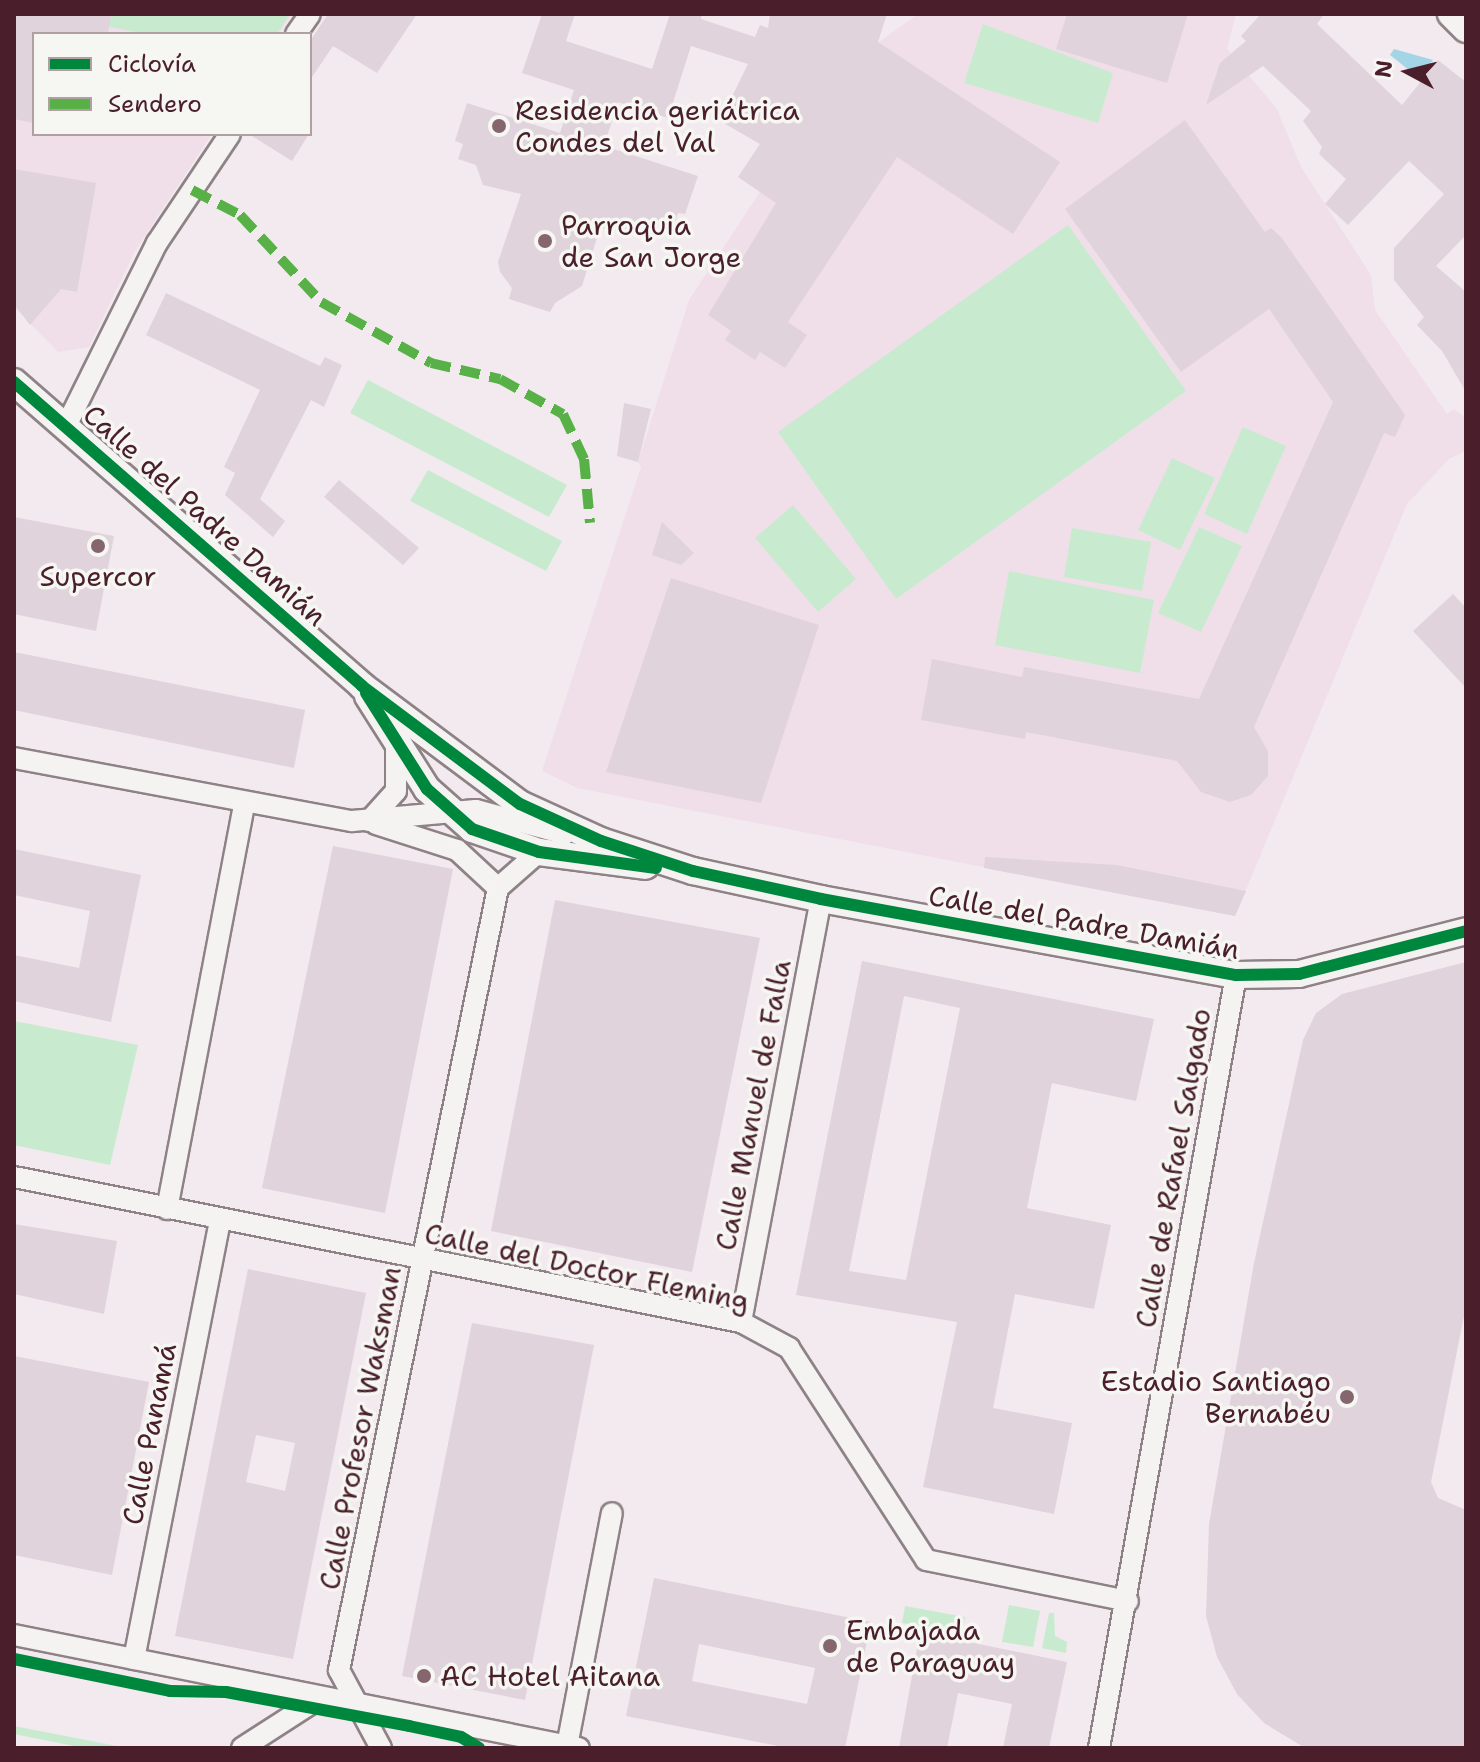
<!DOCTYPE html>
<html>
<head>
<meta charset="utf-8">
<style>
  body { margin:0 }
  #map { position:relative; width:1480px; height:1762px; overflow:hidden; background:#f2eaee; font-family:"Shantell Sans",sans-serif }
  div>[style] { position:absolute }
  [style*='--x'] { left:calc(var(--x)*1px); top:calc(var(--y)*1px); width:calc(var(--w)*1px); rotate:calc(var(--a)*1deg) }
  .built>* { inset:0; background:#f0dfe9 }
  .green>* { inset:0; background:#c8ebd0 }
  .water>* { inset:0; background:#a4d5e7 }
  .building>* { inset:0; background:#e0d3dc }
  .roads { filter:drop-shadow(2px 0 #8e8286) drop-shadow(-2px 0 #8e8286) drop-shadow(0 2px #8e8286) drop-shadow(0 -2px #8e8286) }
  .minor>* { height:20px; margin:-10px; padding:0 10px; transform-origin:10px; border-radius:10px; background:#f5f3f2 }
  .tertiary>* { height:26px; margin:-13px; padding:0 13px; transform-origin:13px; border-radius:13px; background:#f5f3f2 }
  .quiet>* { height:10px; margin-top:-5px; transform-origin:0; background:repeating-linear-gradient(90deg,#57b146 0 20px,transparent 0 30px) }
  .cycleway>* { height:12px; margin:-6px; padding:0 6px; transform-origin:6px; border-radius:6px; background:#00873e }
  .dots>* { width:22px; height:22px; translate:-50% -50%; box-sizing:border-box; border:4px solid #f6f6f2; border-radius:50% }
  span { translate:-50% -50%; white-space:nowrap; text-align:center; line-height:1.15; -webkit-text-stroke:7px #f6f6f2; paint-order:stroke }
  .poi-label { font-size:28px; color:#4a1f2b }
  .left { translate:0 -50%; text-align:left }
  .right { translate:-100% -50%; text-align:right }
  .street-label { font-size:28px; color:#4a1f2b }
  .frame { position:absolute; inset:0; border:16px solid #4a1f2b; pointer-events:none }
  .legend { position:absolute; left:32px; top:32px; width:280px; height:104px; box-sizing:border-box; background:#f6f6f2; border:2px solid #b1a0a2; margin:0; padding:10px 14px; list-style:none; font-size:24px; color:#4a1f2b }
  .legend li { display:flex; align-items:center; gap:16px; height:40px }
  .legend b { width:40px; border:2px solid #b1a0a2 }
  .north { position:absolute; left:1368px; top:32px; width:80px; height:80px; -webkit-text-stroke:6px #f6f6f2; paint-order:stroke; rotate:277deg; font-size:22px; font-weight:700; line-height:32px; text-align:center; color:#4a1f2b }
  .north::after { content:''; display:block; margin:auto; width:28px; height:36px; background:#4a1f2b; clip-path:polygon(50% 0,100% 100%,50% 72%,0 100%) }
</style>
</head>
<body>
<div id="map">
  <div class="built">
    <div style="clip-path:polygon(14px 14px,292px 14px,279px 34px,34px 34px,34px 134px,212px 134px,135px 251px,89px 347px,58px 352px,14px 307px)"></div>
    <div style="clip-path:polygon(918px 14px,1236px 14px,1227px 49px,1277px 109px,1301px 167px,1371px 275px,1375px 310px,1447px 414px,1454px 409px,1466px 418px,1466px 451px,1449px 459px,1407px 504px,1235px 916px,577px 788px,542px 771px,641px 467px,638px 462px,689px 300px,840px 70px)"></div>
  </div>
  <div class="green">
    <div style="clip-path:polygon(111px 14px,290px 14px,277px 34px,149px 34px,109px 27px)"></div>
    <div style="clip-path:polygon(983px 24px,1113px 73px,1098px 123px,964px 83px)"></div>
    <div style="clip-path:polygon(1068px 225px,1186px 391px,896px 599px,778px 432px)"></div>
    <div style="clip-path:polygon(368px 380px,567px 485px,549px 517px,350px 413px)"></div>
    <div style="clip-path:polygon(1243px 427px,1286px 446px,1247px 534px,1204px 514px)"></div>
    <div style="clip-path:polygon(1172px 458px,1215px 478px,1180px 550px,1138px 530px)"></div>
    <div style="clip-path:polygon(428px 470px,562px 541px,546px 571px,410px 501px)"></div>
    <div style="clip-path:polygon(793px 505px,856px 579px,818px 612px,755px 538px)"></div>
    <div style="clip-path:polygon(1199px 527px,1242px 546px,1201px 632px,1158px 613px)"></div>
    <div style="clip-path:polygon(1072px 528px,1151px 542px,1142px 591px,1064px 577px)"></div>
    <div style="clip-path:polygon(1009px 571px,1154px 600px,1140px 673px,995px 645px)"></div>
    <div style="clip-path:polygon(14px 1021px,138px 1045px,110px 1165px,14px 1145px)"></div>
    <div style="clip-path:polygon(1009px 1605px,1040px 1611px,1033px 1647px,1002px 1642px)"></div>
    <div style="clip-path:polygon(905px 1606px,965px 1617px,962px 1634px,902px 1623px)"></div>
    <div style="clip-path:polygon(1049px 1613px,1054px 1613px,1055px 1636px,1067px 1642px,1066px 1653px,1042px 1648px)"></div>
    <div style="clip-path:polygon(14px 1726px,122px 1747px,122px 1748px,84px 1748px,14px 1734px)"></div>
  </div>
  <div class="water">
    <div style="clip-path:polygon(1394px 49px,1433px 60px,1419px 78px,1390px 55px)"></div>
  </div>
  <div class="building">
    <div style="clip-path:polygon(14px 14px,111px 14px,108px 34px,34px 34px,34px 123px,14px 119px)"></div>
    <div style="clip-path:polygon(328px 14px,417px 14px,377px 73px,333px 46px,310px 80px,310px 41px)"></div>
    <div style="clip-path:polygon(542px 14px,575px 14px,566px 41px,652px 69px,670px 14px,702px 14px,701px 19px,755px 37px,760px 25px,768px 28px,770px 14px,887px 14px,878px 42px,1060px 162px,1013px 234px,897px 157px,788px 322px,807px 335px,785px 368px,760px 352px,755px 360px,725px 340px,731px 331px,708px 315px,776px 203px,738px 177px,760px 144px,720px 121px,748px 64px,691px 46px,668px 118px,618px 102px,604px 146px,698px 176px,685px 214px,678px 213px,673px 229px,657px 224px,630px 234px,600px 228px,582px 286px,555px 303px,550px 312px,509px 299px,512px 288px,500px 272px,498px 262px,521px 194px,483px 185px,476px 165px,458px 159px,463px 144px,455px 141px,467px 103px,560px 133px,574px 90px,522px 73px)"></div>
    <div style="clip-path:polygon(1067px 14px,1188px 14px,1167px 83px,1056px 49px)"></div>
    <div style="clip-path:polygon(1261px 14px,1324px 14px,1317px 24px,1402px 105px,1438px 60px,1466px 82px,1466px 235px,1436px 266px,1466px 292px,1466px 392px,1442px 351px,1417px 325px,1424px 317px,1394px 280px,1394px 248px,1444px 194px,1409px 161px,1348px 225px,1325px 204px,1346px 179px,1319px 154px,1322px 147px,1303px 121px,1311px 111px,1263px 66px,1206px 105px,1220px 63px,1246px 41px,1241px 36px)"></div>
    <div style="clip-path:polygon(1185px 120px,1265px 232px,1271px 228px,1282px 238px,1405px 415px,1395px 437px,1384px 433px,1254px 727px,1268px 751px,1268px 776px,1251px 795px,1230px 802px,1201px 792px,1177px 761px,1026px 732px,1025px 739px,921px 720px,932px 659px,1022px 677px,1024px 667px,1199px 699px,1333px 402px,1269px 309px,1181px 372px,1065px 209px)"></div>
    <div style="clip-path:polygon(249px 134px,309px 134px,292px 161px)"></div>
    <div style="clip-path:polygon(14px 169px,96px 183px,77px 292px,61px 289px,30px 325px,14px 304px)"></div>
    <div style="clip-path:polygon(166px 293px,320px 366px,325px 357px,342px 365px,324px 407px,311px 400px,260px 499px,285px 521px,273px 537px,225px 495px,235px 473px,224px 467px,260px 390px,146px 335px)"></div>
    <div style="clip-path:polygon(624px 403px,651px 409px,638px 462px,617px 456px)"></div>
    <div style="clip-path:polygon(339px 480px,419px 548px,403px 565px,324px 497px)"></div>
    <div style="clip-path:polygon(14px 517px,114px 536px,96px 631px,14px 614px)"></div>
    <div style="clip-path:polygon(662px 522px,694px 553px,681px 565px,652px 555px)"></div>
    <div style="clip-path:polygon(671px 578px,819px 625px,761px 803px,606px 772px)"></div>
    <div style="clip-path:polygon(1453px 594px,1466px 608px,1466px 688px,1413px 631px)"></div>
    <div style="clip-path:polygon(14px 652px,305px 710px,294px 768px,14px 710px)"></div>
    <div style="clip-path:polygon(333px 846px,453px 869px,385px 1213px,262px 1188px)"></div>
    <div style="clip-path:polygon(14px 849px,141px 875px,111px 1022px,14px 1001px,14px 955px,79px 968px,90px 911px,14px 895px)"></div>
    <div style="clip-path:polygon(985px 857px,1117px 865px,1246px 891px,1235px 916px,984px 868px)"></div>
    <div style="clip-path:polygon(555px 900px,760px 938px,692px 1272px,491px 1231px)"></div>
    <div style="clip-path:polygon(evenodd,862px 961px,1154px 1019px,1136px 1101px,1052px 1083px,1027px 1208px,1111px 1225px,1094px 1309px,1015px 1294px,993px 1408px,1072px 1423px,1054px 1514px,923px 1487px,957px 1322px,796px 1295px,862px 961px,904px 996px,960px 1008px,906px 1280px,849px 1271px,904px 996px)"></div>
    <div style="clip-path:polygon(1466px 962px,1466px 1306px,1431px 1482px,1438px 1498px,1466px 1510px,1466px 1748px,1305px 1748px,1264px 1723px,1237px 1694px,1217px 1657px,1206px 1616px,1209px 1524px,1254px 1263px,1303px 1040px,1316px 1013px,1342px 994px)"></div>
    <div style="clip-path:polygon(14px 1224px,117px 1241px,104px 1314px,14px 1294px)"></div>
    <div style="clip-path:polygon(evenodd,248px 1269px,366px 1293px,293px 1659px,175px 1636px,248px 1269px,256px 1435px,295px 1443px,285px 1491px,246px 1482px,256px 1435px)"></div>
    <div style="clip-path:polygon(472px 1323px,594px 1345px,525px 1700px,402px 1676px)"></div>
    <div style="clip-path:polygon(14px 1356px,149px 1382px,112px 1575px,14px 1555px)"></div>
    <div style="clip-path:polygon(evenodd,654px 1578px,871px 1622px,845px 1748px,788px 1748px,626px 1716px,654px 1578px,699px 1644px,815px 1668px,807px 1704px,692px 1681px,699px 1644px)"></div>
    <div style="clip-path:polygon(920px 1632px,1067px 1662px,1049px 1748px,1003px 1748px,1012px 1704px,958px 1693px,947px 1748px,899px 1748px)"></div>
  </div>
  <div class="roads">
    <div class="minor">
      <div style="--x:296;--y:34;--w:24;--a:-55"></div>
      <div style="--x:67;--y:424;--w:202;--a:-63.6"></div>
      <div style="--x:157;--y:243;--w:131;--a:-56.2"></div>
      <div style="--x:14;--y:758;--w:344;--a:10.6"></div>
      <div style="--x:352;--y:821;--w:124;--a:-5.1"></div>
      <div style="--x:476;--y:810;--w:92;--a:15.1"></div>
      <div style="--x:369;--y:821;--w:40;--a:-48"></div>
      <div style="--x:396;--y:791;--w:46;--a:-90"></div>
      <div style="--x:376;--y:824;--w:85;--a:17.8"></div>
      <div style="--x:457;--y:850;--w:56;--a:42.8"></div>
      <div style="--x:14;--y:1177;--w:741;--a:11.28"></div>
      <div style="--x:741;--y:1322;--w:55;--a:28.4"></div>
      <div style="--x:789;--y:1348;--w:252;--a:57.1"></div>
      <div style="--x:926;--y:1560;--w:206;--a:11.5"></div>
      <div style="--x:167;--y:1209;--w:412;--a:-79.2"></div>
      <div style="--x:741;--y:1322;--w:430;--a:-79.3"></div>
      <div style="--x:14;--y:1635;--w:576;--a:11.31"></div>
      <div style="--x:134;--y:1659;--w:448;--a:-78.9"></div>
      <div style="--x:567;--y:1746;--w:237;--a:-79.1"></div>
      <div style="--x:242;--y:1748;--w:94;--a:-32.8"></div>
      <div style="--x:381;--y:1748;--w:89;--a:-118.3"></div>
      <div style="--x:339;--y:1670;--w:798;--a:-78.51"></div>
      <div style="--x:498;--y:888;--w:55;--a:-41.3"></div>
      <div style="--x:1099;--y:1748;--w:785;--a:-79.95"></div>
    </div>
    <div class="tertiary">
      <div style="--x:1451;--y:14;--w:21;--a:45"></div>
      <div style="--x:14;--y:382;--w:462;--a:41.1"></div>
      <div style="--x:362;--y:686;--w:197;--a:36.8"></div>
      <div style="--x:520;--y:804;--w:89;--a:24.6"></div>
      <div style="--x:601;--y:841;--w:97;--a:18.1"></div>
      <div style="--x:693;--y:871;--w:131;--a:12.3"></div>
      <div style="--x:821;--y:899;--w:422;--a:10.4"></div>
      <div style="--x:1236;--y:975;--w:63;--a:-0.9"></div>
      <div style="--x:1299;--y:974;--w:172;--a:-14.4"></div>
      <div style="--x:368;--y:696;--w:110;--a:57.6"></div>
      <div style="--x:427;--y:789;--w:60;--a:41.6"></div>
      <div style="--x:472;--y:829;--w:71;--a:18.9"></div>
      <div style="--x:539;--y:852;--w:107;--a:7.5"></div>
    </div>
  </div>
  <div class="quiet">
    <div style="--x:192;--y:190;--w:54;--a:27.5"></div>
    <div style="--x:240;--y:215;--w:119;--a:47"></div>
    <div style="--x:321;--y:302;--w:126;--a:29"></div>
    <div style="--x:431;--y:363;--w:71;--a:13.1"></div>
    <div style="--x:500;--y:379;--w:72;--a:29.1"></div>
    <div style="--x:563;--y:414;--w:50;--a:65"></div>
    <div style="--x:584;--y:459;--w:64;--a:84.6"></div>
  </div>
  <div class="cycleway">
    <div style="--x:14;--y:382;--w:462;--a:41.1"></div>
    <div style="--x:362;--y:686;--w:197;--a:36.8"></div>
    <div style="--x:520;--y:804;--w:89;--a:24.6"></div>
    <div style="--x:601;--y:841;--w:97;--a:18.1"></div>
    <div style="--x:693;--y:871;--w:131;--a:12.3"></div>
    <div style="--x:821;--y:899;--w:422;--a:10.4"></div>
    <div style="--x:1236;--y:975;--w:63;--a:-0.9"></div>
    <div style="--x:1299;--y:974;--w:172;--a:-14.4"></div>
    <div style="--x:366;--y:693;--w:114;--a:57.6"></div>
    <div style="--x:427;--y:789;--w:60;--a:41.6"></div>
    <div style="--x:472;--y:829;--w:71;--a:18.9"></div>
    <div style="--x:539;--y:852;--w:118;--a:7.8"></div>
    <div style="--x:14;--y:1659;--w:159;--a:11.6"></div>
    <div style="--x:170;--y:1691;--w:56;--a:1"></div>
    <div style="--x:226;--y:1692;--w:186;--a:10.5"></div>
    <div style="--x:409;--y:1726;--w:53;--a:11.9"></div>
    <div style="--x:461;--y:1737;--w:21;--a:31"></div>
  </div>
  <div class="dots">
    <div style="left:499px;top:126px;background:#85666f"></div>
    <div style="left:545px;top:241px;background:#85666f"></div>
    <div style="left:98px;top:546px;background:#85666f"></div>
    <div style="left:1347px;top:1397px;background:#85666f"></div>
    <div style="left:830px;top:1646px;background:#85666f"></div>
    <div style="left:424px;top:1676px;background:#85666f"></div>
  </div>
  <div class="poi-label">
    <span class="left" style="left:515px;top:126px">Residencia geriátrica<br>Condes del Val</span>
    <span class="left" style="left:561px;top:241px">Parroquia<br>de San Jorge</span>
    <span style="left:98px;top:576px">Supercor</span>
    <span class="right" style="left:1331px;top:1397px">Estadio Santiago<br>Bernabéu</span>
    <span class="left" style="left:846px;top:1646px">Embajada<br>de Paraguay</span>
    <span class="left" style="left:440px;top:1676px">AC Hotel Aitana</span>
  </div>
  <div class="street-label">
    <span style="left:205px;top:515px;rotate:42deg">Calle del Padre Damián</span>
    <span style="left:1084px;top:922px;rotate:10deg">Calle del Padre Damián</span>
    <span style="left:753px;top:1105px;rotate:-79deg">Calle Manuel de Falla</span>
    <span style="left:1173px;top:1168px;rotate:-80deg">Calle de Rafael Salgado</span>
    <span style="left:587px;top:1267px;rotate:12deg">Calle del Doctor Fleming</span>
    <span style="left:360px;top:1428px;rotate:-79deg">Calle Profesor Waksman</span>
    <span style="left:149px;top:1434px;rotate:-79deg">Calle Panamá</span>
  </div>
  <div class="frame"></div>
  <ul class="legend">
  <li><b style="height:10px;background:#00873e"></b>Ciclovía</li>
  <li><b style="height:10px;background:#57b146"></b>Sendero</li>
  </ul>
  <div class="north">N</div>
</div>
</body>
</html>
